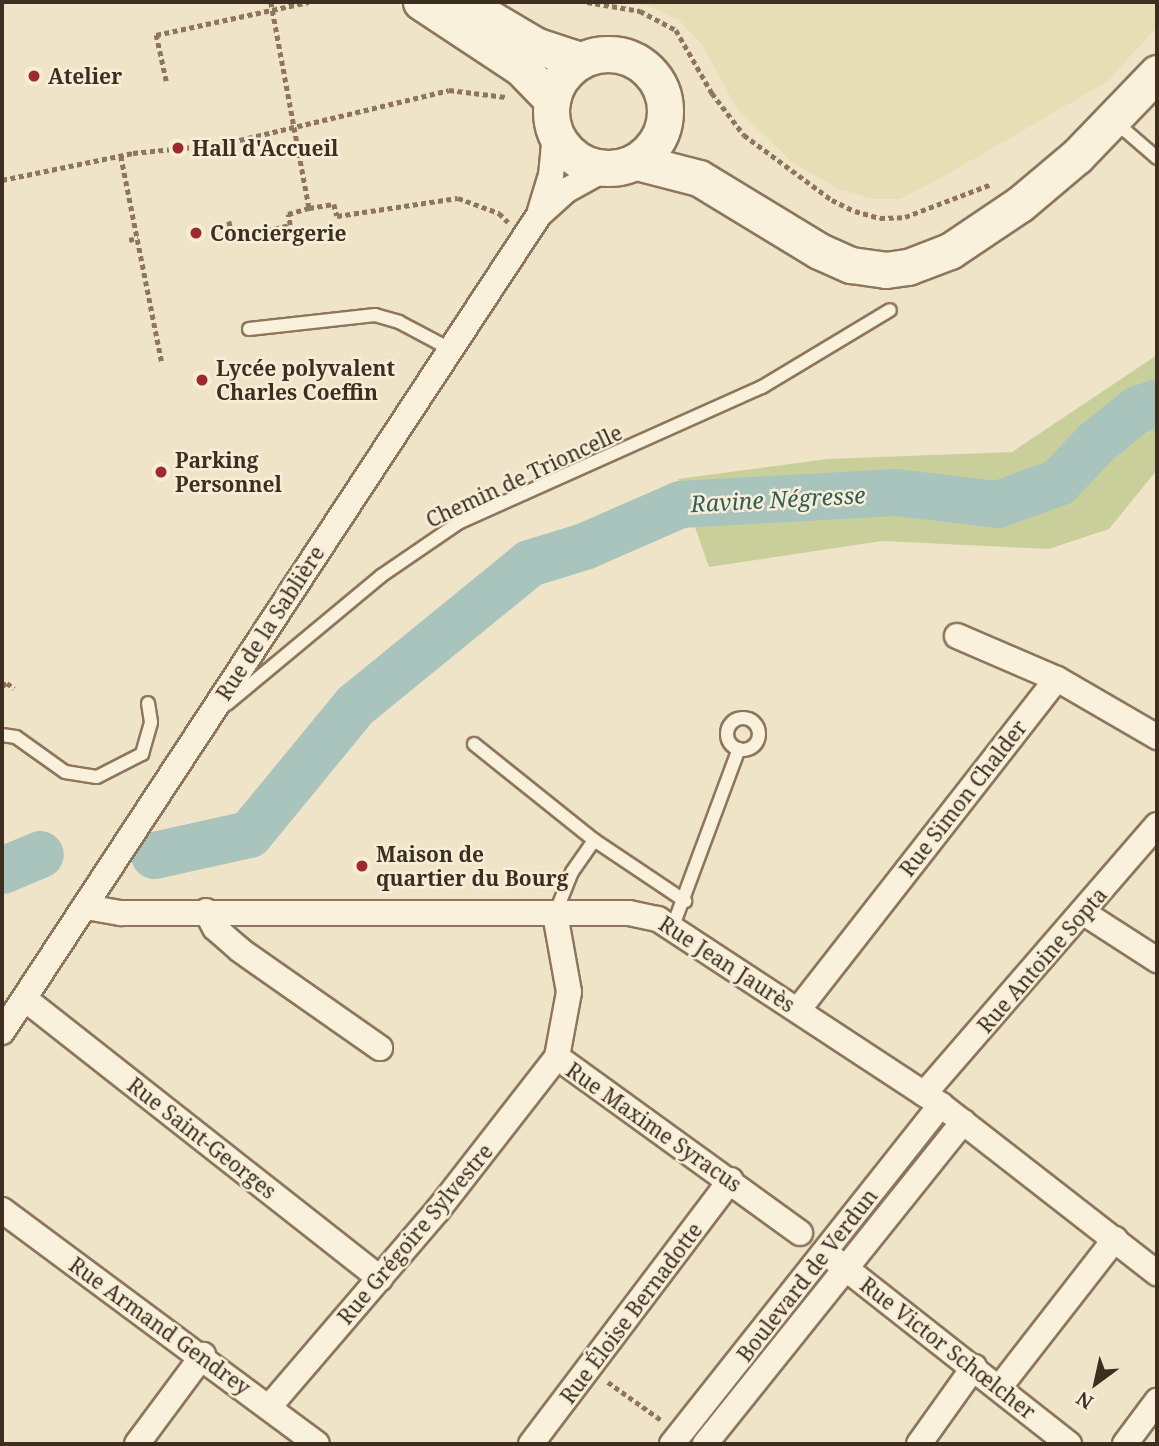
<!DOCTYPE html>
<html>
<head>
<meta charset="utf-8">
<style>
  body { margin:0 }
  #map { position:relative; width:1159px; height:1446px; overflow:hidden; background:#f0e4c8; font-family:"Noto Serif",serif }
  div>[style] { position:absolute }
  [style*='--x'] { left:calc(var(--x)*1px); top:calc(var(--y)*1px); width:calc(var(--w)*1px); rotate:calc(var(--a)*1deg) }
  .farmland>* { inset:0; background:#e6deb5 }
  .green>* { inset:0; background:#c9cf9b }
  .river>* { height:47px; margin:-23.5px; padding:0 23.5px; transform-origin:23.5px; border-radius:23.5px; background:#a9c4bc }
  .path>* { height:4.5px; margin-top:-2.25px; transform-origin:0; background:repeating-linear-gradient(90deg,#8d765c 0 5px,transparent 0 8.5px) }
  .roads { filter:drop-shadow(2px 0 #8d765c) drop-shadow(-2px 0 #8d765c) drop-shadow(0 2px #8d765c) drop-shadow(0 -2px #8d765c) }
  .lane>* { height:12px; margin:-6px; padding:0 6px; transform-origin:6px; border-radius:6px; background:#faf1dc }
  .lane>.ring { margin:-6px; padding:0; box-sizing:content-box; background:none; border:12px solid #faf1dc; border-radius:50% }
  .street>* { height:24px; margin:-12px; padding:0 12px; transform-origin:12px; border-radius:12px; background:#faf1dc }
  .secondary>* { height:35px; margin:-17.5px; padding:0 17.5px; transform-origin:17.5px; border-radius:17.5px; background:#faf1dc }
  .secondary>.ring { margin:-17.5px; padding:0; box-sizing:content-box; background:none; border:35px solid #faf1dc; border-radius:50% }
  .dots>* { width:19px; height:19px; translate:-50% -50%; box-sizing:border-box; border:4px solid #f7eed8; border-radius:50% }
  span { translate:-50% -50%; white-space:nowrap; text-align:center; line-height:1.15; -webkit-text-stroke:5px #f7eed8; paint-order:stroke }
  .poi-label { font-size:21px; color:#3d2e20; font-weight:700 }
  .left { translate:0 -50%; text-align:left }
  .street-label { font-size:21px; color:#3d2e20 }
  .water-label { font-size:23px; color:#2f5d5a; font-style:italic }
  .frame { position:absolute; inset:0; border:4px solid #3d2e20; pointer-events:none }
  .north { position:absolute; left:1061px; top:1348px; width:70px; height:70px; -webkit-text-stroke:5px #f7eed8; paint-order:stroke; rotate:213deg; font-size:19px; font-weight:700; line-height:28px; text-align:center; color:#3d2e20 }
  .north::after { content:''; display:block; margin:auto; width:24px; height:32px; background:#3d2e20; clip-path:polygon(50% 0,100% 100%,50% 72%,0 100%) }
</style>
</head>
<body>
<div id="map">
  <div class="farmland">
    <div style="clip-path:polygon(639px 2px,1157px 2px,1157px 27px,1108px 81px,934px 182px,900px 199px,873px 199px,839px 189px,793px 163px,737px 109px,703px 46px,678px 19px)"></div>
  </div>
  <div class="green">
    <div style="clip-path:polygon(1157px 355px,1157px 470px,1109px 529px,1049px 549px,882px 541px,709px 567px,678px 479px,827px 459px,1012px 452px)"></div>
  </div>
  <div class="river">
    <div style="--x:154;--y:855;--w:97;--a:-12.5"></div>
    <div style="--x:249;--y:834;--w:167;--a:-50.6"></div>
    <div style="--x:355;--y:705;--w:225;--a:-39.2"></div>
    <div style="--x:529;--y:563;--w:58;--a:-17.2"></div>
    <div style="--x:584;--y:546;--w:105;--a:-23.6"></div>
    <div style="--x:680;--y:504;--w:215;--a:-3.2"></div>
    <div style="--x:895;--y:492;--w:103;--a:6.7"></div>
    <div style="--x:997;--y:504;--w:65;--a:-19.8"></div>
    <div style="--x:1058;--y:482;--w:55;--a:-46.5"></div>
    <div style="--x:1096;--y:442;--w:53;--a:-38.8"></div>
    <div style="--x:1137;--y:409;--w:21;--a:-19"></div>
    <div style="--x:2;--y:870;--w:41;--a:-22.8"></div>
  </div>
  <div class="path">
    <div style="--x:271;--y:2;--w:209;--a:79.5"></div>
    <div style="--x:587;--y:2;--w:54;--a:9.6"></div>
    <div style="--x:640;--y:11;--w:41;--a:27.8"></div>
    <div style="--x:676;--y:30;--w:73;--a:60.3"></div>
    <div style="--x:712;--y:93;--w:53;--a:52.7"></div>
    <div style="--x:744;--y:135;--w:109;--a:36.5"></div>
    <div style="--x:832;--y:200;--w:25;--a:26"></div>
    <div style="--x:855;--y:211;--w:26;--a:16"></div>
    <div style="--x:880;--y:218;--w:25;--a:-2"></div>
    <div style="--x:905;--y:217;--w:93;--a:-20.8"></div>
    <div style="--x:166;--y:81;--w:47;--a:-102.3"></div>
    <div style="--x:156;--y:35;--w:156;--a:-12.2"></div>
    <div style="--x:121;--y:156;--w:211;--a:78.8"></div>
    <div style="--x:2;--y:180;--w:134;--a:-11.6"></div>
    <div style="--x:133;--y:153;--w:90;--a:-5.7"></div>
    <div style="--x:223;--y:144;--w:232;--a:-13.4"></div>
    <div style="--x:449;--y:90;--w:57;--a:7"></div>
    <div style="--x:229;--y:221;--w:17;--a:77"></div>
    <div style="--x:233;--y:238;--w:58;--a:-12.8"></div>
    <div style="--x:290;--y:225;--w:11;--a:-100"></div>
    <div style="--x:288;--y:214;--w:22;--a:-16"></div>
    <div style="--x:309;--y:208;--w:25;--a:-9"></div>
    <div style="--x:334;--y:204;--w:12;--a:76"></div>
    <div style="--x:337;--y:216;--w:122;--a:-8.5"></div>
    <div style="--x:458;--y:198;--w:44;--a:20.1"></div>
    <div style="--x:499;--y:213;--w:13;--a:45"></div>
    <div style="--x:129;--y:240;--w:9;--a:-13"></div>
    <div style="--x:2;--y:686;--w:6;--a:-31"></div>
    <div style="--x:7;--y:683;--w:9;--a:36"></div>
    <div style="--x:608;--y:1382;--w:65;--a:35.6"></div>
  </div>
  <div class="roads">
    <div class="lane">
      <div style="--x:1113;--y:120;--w:58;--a:40.8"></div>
      <div style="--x:249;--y:329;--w:127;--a:-6.3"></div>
      <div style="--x:375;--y:315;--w:25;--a:16"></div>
      <div style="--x:399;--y:322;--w:58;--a:27.9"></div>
      <div style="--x:227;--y:704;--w:200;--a:-39.7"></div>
      <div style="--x:381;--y:576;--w:96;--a:-34.4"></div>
      <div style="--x:460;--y:522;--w:331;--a:-24.1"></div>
      <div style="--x:762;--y:387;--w:149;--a:-31"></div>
      <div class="ring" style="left:727px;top:718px;width:20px;height:20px"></div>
      <div style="--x:2;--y:735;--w:14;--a:8"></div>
      <div style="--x:16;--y:737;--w:60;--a:35.5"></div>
      <div style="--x:65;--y:772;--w:32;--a:9"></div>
      <div style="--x:97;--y:777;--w:51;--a:-27.1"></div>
      <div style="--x:142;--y:754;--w:33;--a:-74"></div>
      <div style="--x:151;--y:722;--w:19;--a:-99"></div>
      <div style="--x:474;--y:744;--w:154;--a:38.7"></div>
      <div style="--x:594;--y:840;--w:110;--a:33.8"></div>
      <div style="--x:555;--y:914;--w:45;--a:-68"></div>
      <div style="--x:572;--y:872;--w:39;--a:-55"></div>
      <div style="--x:673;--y:926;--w:189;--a:-69.6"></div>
    </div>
    <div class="street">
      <div style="--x:540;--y:211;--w:37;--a:-73"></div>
      <div style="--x:551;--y:176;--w:42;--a:-84.6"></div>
      <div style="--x:957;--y:636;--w:109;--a:23.3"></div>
      <div style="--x:86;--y:907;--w:36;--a:10"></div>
      <div style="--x:121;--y:913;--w:508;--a:0"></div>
      <div style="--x:629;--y:913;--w:30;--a:12"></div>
      <div style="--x:658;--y:919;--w:339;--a:33.3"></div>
      <div style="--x:941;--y:1105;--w:274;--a:37.9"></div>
      <div style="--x:206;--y:911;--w:19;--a:62"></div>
      <div style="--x:215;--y:928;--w:33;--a:41"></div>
      <div style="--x:240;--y:950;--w:171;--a:35"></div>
      <div style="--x:1084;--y:913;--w:87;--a:32.8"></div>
      <div style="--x:555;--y:914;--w:79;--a:79.8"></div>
      <div style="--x:569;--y:992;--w:66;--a:100.5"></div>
      <div style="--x:557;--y:1057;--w:300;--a:35.9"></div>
      <div style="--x:25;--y:999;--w:452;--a:38.2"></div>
      <div style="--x:798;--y:1010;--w:420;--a:-52"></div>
      <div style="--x:1057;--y:679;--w:116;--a:30.1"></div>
      <div style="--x:2;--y:1032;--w:978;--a:-56.68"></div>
      <div style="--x:539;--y:215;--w:38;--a:-42"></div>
      <div style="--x:567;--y:190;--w:43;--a:-28.9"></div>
      <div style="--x:924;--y:1094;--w:356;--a:-49.1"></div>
      <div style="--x:2;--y:1210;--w:392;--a:36.6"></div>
      <div style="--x:835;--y:1260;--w:298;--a:38.2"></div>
      <div style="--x:999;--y:1388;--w:189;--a:-52.1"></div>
      <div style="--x:269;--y:1407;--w:260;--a:-49.4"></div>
      <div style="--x:438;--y:1210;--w:194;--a:-52.1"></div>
      <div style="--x:137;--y:1444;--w:111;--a:-53.4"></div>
      <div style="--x:531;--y:1444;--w:331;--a:-52.9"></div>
      <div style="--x:672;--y:1444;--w:433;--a:-51.6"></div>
      <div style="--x:705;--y:1444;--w:413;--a:-51.3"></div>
      <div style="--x:919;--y:1444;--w:95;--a:-54.5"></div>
      <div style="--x:1125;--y:1444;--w:54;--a:-53.3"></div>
    </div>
    <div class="secondary">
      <div style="--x:421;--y:2;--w:120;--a:33.4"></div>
      <div style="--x:521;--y:68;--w:45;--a:45.9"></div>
      <div style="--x:471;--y:7;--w:77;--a:30.6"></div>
      <div style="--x:537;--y:46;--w:45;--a:18"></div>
      <div class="ring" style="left:551px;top:54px;width:79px;height:79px"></div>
      <div style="--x:637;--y:162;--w:64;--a:14.5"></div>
      <div style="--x:699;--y:178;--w:140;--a:31.3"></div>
      <div style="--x:819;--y:251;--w:35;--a:24"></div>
      <div style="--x:851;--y:265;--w:35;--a:8"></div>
      <div style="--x:886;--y:270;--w:22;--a:-8"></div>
      <div style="--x:908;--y:267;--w:45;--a:-20.9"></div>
      <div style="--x:950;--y:251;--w:84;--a:-33.9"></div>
      <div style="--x:1020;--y:204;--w:75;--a:-40.1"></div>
      <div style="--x:1077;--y:156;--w:115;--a:-46.1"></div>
    </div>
  </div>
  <div class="dots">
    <div style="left:34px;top:76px;background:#9e2a2b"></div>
    <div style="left:178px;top:148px;background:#9e2a2b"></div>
    <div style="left:196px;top:233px;background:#9e2a2b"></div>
    <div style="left:202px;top:380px;background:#9e2a2b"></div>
    <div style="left:161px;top:472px;background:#9e2a2b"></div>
    <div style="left:362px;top:866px;background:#9e2a2b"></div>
  </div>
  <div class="poi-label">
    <span class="left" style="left:48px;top:76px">Atelier</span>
    <span class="left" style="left:192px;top:148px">Hall d'Accueil</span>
    <span class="left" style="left:210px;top:233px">Conciergerie</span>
    <span class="left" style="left:216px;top:380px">Lycée polyvalent<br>Charles Coeffin</span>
    <span class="left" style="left:175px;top:472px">Parking<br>Personnel</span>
    <span class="left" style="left:376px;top:866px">Maison de<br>quartier du Bourg</span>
  </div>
  <div class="street-label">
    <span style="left:524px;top:476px;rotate:-25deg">Chemin de Trioncelle</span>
    <span style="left:270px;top:623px;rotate:-57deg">Rue de la Sablière</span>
    <span style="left:963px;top:798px;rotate:-52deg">Rue Simon Chalder</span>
    <span style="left:1042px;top:960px;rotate:-49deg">Rue Antoine Sopta</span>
    <span style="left:727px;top:964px;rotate:33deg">Rue Jean Jaurès</span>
    <span style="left:654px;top:1127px;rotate:35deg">Rue Maxime Syracus</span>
    <span style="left:202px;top:1138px;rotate:38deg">Rue Saint-Georges</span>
    <span style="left:415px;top:1234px;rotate:-50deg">Rue Grégoire Sylvestre</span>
    <span style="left:807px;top:1275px;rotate:-52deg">Boulevard de Verdun</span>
    <span style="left:631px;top:1313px;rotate:-53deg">Rue Éloise Bernadotte</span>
    <span style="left:160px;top:1326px;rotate:36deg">Rue Armand Gendrey</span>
    <span style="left:948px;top:1348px;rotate:38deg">Rue Victor Schœlcher</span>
  </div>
  <div class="water-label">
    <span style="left:778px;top:499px;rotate:-3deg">Ravine Négresse</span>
  </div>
  <div class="frame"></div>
  <div class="north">N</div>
</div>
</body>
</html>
